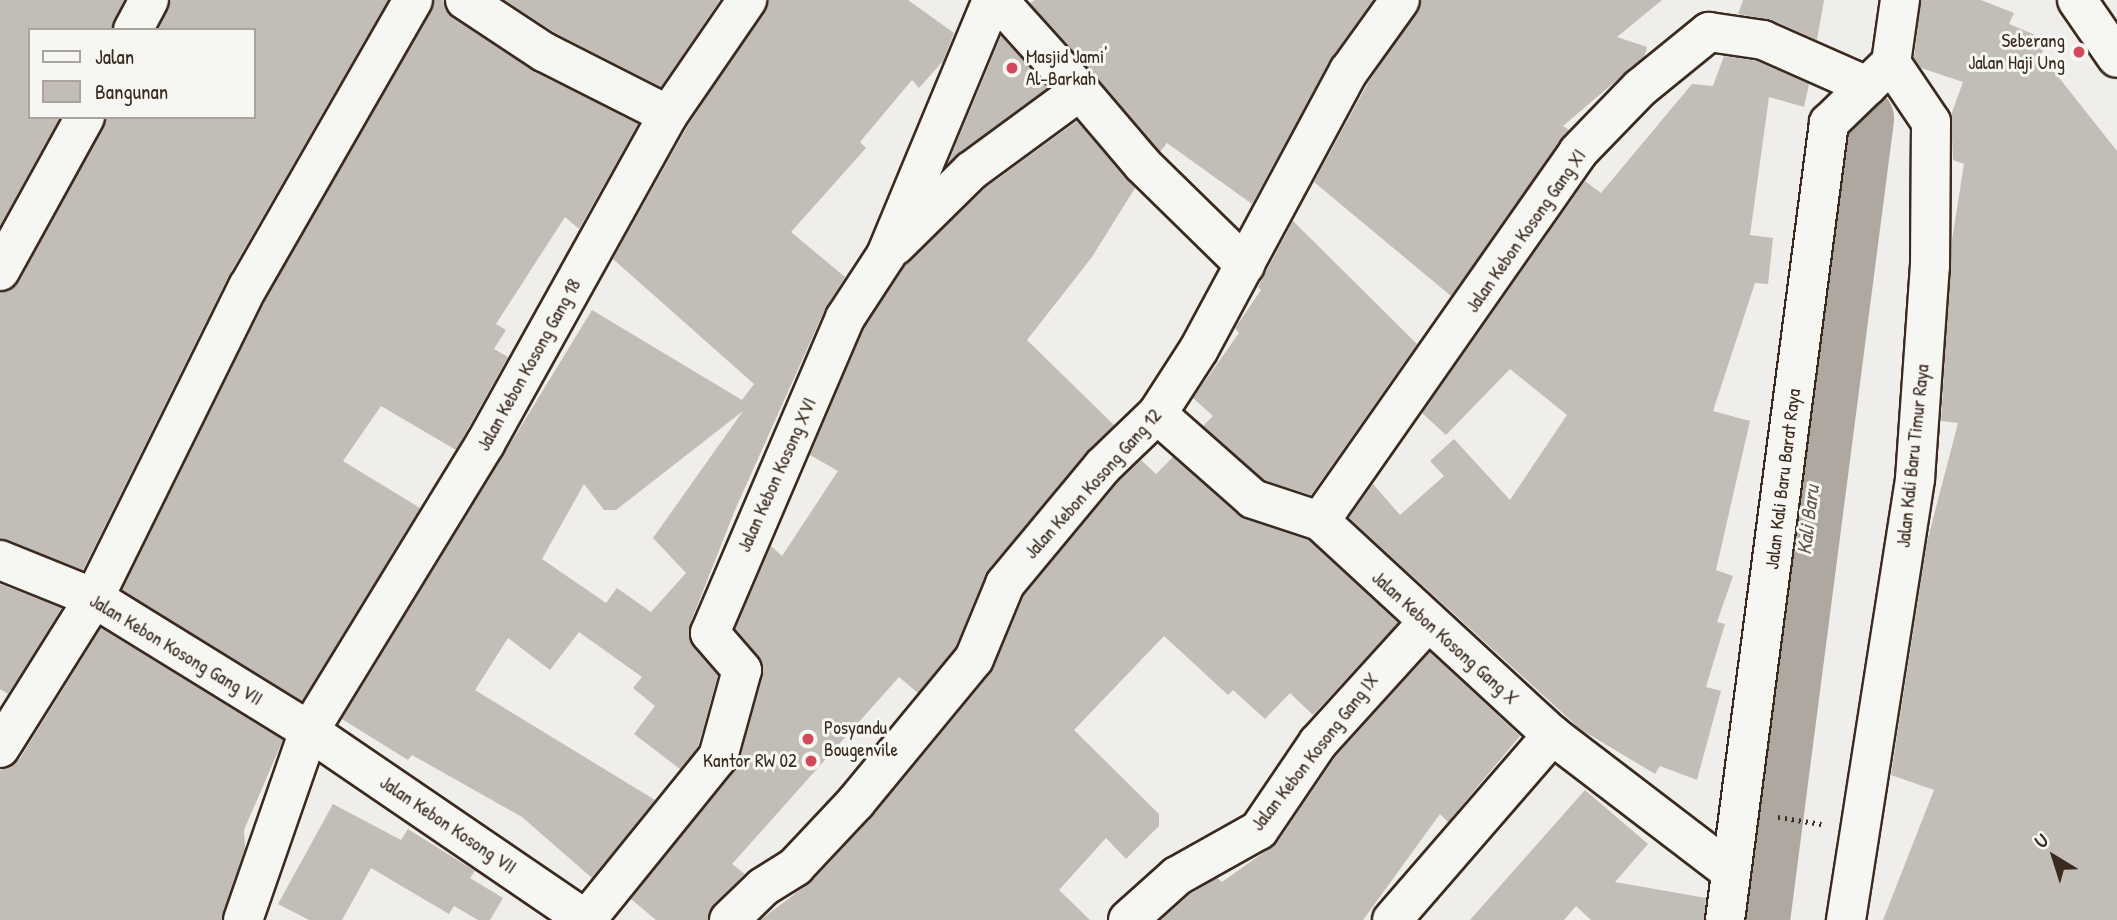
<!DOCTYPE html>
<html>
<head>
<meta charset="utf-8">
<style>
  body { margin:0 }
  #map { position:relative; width:2117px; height:920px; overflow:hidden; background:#efeeea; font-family:"Patrick Hand",sans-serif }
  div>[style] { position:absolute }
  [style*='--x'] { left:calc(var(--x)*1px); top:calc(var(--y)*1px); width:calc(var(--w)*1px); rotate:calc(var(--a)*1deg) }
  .river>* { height:68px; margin:-34px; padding:0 34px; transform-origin:34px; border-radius:34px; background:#afa8a1 }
  .building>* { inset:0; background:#c2bdb7 }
  .path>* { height:4.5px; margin-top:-2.25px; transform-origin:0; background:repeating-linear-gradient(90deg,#3b2a1e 0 2px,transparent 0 7px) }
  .roads { filter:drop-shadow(2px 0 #3b2a1e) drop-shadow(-2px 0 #3b2a1e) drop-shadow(0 2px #3b2a1e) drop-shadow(0 -2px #3b2a1e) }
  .minor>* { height:38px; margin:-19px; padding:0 19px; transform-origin:19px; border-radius:19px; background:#f6f6f2 }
  .tertiary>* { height:38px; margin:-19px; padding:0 19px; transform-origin:19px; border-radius:19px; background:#f6f6f2 }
  .primary>* { height:38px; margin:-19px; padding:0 19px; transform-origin:19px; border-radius:19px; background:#f6f6f2 }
  .dots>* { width:19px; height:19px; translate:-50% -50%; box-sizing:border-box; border:4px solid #f6f6f2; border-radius:50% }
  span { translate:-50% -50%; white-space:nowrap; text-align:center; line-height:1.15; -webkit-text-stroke:6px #f6f6f2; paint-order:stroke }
  .poi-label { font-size:19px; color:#3b2a1e }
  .right { translate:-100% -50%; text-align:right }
  .left { translate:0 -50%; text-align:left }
  .street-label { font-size:19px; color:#3b2a1e }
  .water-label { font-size:21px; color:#64564c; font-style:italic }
  .legend { position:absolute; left:28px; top:28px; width:228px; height:91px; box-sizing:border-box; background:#f6f6f2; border:2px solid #aba49d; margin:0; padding:9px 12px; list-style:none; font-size:21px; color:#3b2a1e }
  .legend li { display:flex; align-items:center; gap:14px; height:35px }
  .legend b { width:35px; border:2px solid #aba49d }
  .north { position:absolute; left:2019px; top:822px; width:70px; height:70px; -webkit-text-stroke:5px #f6f6f2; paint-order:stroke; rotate:322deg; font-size:19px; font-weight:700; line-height:28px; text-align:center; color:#3b2a1e }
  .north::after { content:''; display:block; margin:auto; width:24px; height:32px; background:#3b2a1e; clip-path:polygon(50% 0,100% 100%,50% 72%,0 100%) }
</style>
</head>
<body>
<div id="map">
  <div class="river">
    <div style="--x:1756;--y:920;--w:808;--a:-82.6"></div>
  </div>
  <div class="building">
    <div style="clip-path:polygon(0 0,124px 0,111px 30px,30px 30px,30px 117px,60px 117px,0 226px)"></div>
    <div style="clip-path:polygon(171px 0,388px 0,228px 277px,83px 570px,0 539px,0 293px,19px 282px,107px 117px,254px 117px,254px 30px,158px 30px)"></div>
    <div style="clip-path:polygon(435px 0,443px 0,453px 18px,532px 70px,638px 124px,579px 229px,565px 217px,496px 324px,506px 330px,494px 349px,508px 357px,456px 450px,381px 406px,343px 461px,420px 508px,302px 701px,122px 590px,267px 297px)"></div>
    <div style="clip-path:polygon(505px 0,720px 0,661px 87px,555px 33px)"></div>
    <div style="clip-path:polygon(evenodd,769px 0,908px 0,954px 33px,943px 61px,919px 88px,912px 80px,860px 142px,866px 148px,791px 232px,845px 277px,825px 309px,735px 510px,690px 624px,693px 647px,718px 675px,698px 747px,680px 769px,634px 734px,655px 706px,633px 688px,642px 677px,579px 632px,550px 670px,508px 638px,475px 690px,655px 800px,592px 878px,522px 817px,412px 755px,408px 760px,342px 719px,592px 310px,742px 400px,754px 384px,613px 259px,687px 127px,769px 0,743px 411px,653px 538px,686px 573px,651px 612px,617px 588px,606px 603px,542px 559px,584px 484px,604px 510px,616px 510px,743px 411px)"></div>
    <div style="clip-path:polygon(1035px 0,1373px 0,1330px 60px,1252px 204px,1167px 143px,1160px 152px,1030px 3px)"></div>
    <div style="clip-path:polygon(1422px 0,1662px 0,1617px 37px,1647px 47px,1644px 57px,1563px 126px,1569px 130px,1451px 296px,1314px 182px,1368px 83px)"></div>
    <div style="clip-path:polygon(1743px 0,1824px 0,1817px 40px,1772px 20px,1738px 14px)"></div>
    <div style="clip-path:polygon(1921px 0,1981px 0,2014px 13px,2009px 24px,2047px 40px,2041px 55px,2117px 151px,2117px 920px,1883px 920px,1934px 790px,1891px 775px,1927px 542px,1958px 423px,1941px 421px,1952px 240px,1964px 164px,1953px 160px,1951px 115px,1963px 82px,1921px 68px,1914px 58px)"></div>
    <div style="clip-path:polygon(1001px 36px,1048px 88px,948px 163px)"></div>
    <div style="clip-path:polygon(1724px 56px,1757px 61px,1809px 84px,1804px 107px,1769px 97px,1750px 235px,1773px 238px,1768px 284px,1755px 283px,1713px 411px,1750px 421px,1716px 570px,1733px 576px,1717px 622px,1725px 624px,1706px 687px,1721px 691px,1697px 780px,1660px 766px,1655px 774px,1580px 729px,1349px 518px,1373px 484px,1400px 515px,1444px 476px,1430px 461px,1454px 439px,1510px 500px,1567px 415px,1510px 369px,1446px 435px,1422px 413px,1585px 181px,1601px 193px,1692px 84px,1713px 86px)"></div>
    <div style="clip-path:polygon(1077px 121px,1135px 188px,1092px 257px,1027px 340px,1114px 425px,988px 570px,955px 648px,918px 693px,899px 677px,732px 864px,745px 874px,714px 904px,708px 920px,656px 920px,631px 899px,739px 763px,763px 666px,735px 629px,771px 546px,782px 556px,838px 471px,810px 455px,864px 328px,906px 264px,985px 188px)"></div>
    <div style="clip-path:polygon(1293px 221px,1417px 344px,1311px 495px,1264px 480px,1203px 426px,1213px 416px,1193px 398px,1239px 333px,1235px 328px,1261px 290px,1258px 287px)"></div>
    <div style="clip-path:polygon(1173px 457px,1239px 516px,1309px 540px,1398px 623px,1313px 715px,1290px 693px,1265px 719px,1233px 690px,1228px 695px,1164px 636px,1074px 730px,1159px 814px,1159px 826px,1126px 859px,1106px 838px,1059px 890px,1090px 920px,760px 920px,812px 881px,872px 817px,991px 673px,1024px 595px,1119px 481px,1141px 460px,1156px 474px)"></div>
    <div style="clip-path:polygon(0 584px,62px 608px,8px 694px,0 689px)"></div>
    <div style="clip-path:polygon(101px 628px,283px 740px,244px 830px,245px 848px,222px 920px,0 920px,0 770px,19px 760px)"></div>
    <div style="clip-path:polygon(1430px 652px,1520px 736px,1448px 822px,1440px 814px,1363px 920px,1161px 920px,1190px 894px,1217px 878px,1222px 882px,1277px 843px,1335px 757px)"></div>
    <div style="clip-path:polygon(1585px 790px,1648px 844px,1615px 882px,1706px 898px,1704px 920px,1591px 920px,1576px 906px,1564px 920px,1470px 920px)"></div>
    <div style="clip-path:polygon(333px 804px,401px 840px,408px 829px,475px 871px,470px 878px,503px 898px,490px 920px,478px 920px,454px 906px,449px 914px,371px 868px,342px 920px,309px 920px,278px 904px)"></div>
  </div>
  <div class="path">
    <div style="--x:1778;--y:817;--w:44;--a:9.2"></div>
  </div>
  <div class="roads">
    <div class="minor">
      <div style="--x:465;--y:0;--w:95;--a:33.4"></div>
      <div style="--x:544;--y:52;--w:139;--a:26.9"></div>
      <div style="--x:998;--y:0;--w:122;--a:48"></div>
      <div style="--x:133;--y:30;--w:34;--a:-62"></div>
      <div style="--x:895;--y:246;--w:107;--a:-44.6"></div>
      <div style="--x:971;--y:171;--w:135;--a:-36.3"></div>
      <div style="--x:1080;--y:91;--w:97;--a:49.6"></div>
      <div style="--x:1143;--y:165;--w:143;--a:44.4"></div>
      <div style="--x:0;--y:271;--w:176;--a:-61.1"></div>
      <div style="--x:1157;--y:414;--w:128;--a:41.5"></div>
      <div style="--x:1253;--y:499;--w:71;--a:18.2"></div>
      <div style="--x:1320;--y:521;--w:316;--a:42.7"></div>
      <div style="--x:1552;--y:735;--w:225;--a:37.4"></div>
      <div style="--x:1320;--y:521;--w:450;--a:-55"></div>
      <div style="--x:1578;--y:152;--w:89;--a:-45.9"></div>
      <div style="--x:1640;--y:88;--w:89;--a:-39.1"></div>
      <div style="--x:1709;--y:32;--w:55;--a:8.4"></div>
      <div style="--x:1763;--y:40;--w:114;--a:23.9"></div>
      <div style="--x:0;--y:560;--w:101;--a:22"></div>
      <div style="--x:94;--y:598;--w:253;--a:31.7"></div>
      <div style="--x:309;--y:731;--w:335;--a:34.3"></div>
      <div style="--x:0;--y:748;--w:177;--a:-57.9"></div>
      <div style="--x:94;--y:598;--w:347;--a:-63.7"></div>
      <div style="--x:248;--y:287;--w:331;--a:-60.1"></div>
      <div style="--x:243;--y:920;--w:200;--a:-70.8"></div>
      <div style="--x:309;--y:731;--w:337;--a:-58.5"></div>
      <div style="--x:485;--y:444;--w:376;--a:-60.9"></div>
      <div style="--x:668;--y:115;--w:140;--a:-55.5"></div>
      <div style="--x:586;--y:920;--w:210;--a:-51"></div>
      <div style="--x:718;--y:757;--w:90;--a:-74.6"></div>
      <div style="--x:742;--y:670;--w:49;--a:-130.9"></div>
      <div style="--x:710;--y:633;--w:343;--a:-66.8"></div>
      <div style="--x:845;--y:318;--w:75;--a:-56.9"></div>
      <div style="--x:886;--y:255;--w:276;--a:-67.4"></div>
      <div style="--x:729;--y:920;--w:47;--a:-44.1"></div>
      <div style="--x:763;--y:887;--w:39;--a:-32"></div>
      <div style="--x:796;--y:866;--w:88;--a:-46.8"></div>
      <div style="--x:856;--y:802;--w:185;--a:-50.5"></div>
      <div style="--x:974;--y:659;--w:81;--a:-67.5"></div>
      <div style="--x:1005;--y:584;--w:153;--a:-50.3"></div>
      <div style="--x:1103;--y:466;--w:75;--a:-43.9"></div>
      <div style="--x:1157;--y:414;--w:77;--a:-57.1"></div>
      <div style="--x:1199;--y:349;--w:316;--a:-61.7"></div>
      <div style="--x:1349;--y:71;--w:87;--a:-54.3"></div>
      <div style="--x:1128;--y:920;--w:66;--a:-41.9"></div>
      <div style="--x:1177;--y:876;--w:94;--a:-29.3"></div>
      <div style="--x:1259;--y:830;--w:105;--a:-55.9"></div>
      <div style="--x:1318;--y:743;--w:162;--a:-47.8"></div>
      <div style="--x:1392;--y:920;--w:245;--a:-49.1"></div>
    </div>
    <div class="tertiary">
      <div style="--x:1725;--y:920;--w:804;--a:-82.57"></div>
      <div style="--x:1829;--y:123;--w:86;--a:-44.1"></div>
      <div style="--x:1846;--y:920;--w:446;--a:-81.1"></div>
      <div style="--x:1915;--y:479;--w:214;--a:-86"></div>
      <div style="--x:1930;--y:266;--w:144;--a:-89.6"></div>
      <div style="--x:1931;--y:122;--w:71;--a:-124.1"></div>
      <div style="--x:1891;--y:63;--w:64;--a:-81.9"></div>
    </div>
    <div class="primary">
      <div style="--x:2077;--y:0;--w:70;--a:55.4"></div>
    </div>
  </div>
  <div class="dots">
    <div style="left:2079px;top:52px;background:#d1495b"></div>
    <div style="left:1012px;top:68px;background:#d1495b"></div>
    <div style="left:808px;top:739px;background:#d1495b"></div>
    <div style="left:811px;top:761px;background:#d1495b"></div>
  </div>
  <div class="poi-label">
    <span class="right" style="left:2065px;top:52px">Seberang<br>Jalan Haji Ung</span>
    <span class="left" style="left:1026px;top:68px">Masjid Jami'<br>Al-Barkah</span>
    <span class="left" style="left:824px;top:739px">Posyandu<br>Bougenvile</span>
    <span class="right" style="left:797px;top:761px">Kantor RW 02</span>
  </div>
  <div class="street-label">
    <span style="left:1526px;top:231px;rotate:-55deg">Jalan Kebon Kosong Gang XI</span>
    <span style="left:529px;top:365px;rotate:-61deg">Jalan Kebon Kosong Gang 18</span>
    <span style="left:1913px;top:456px;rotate:-84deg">Jalan Kali Baru Timur Raya</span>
    <span style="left:777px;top:475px;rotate:-66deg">Jalan Kebon Kosong XVI</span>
    <span style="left:1783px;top:479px;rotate:-83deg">Jalan Kali Baru Barat Raya</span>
    <span style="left:1093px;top:484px;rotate:-48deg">Jalan Kebon Kosong Gang 12</span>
    <span style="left:1445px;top:638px;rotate:42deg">Jalan Kebon Kosong Gang X</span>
    <span style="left:176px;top:650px;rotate:31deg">Jalan Kebon Kosong Gang VII</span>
    <span style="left:1315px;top:752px;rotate:-52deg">Jalan Kebon Kosong Gang IX</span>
    <span style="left:448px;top:825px;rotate:34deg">Jalan Kebon Kosong VII</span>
  </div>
  <div class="water-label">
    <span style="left:1808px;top:520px;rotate:-83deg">Kali Baru</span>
  </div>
  <ul class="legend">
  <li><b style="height:9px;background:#f6f6f2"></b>Jalan</li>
  <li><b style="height:19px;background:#c2bdb7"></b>Bangunan</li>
  </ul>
  <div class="north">U</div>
</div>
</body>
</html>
